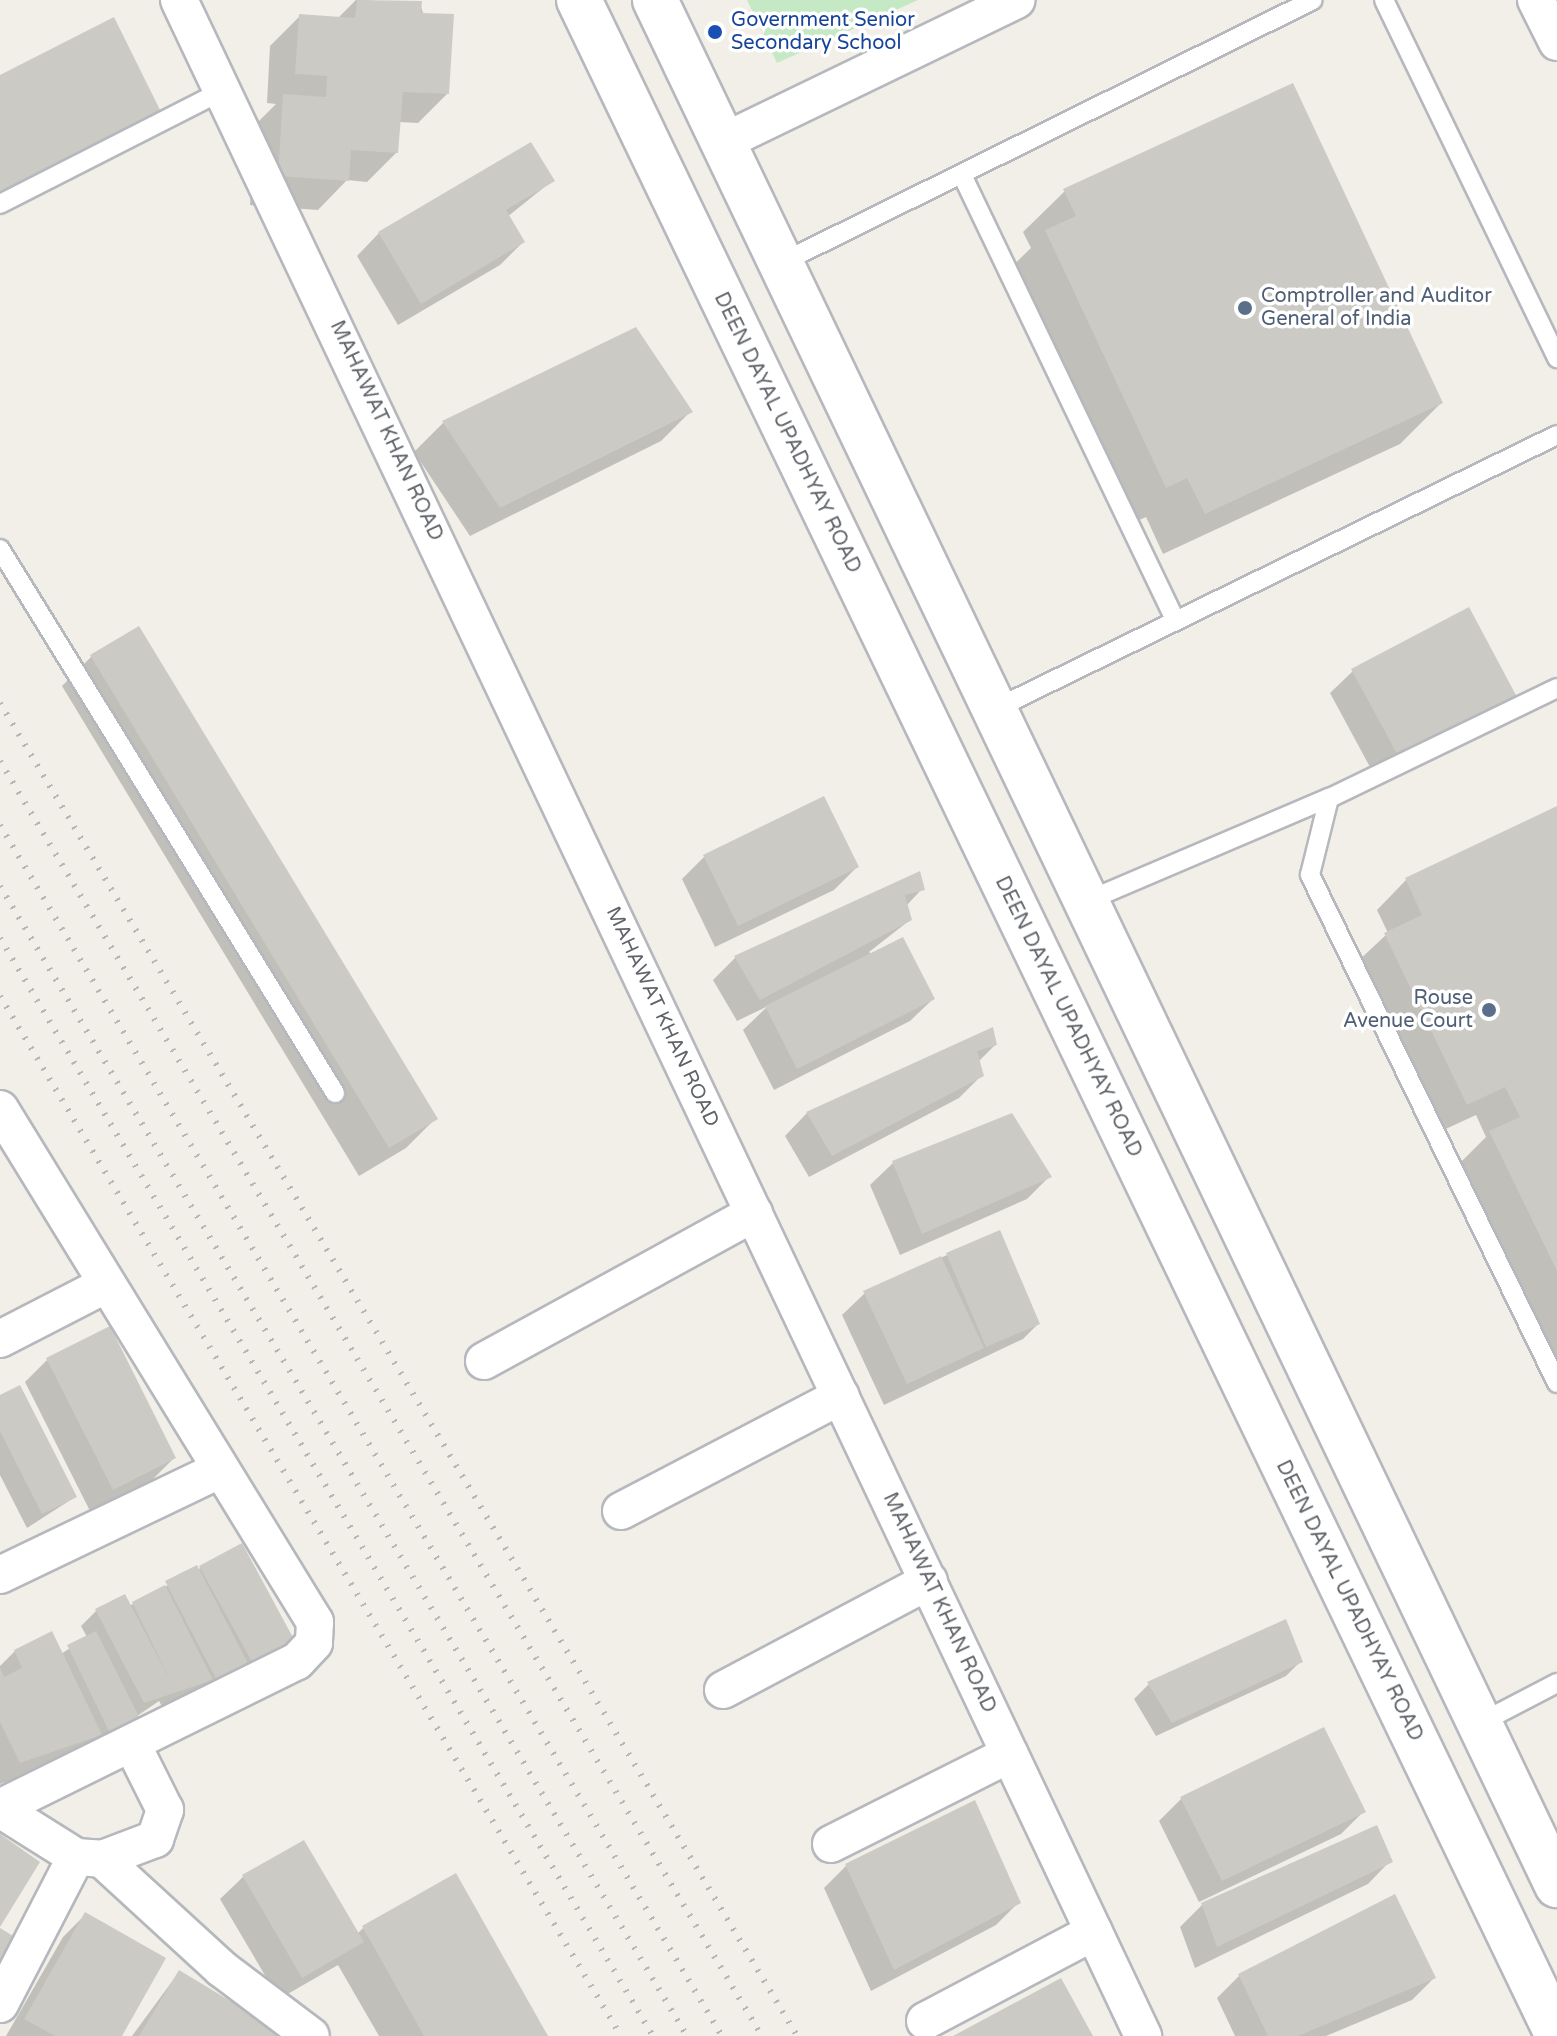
<!DOCTYPE html>
<html>
<head>
<meta charset="utf-8">
<style>
  body { margin:0 }
  #map { position:relative; width:1557px; height:2036px; overflow:hidden; background:#f1efe8; font-family:"Varela Round",sans-serif }
  div>[style] { position:absolute }
  [style*='--x'] { left:calc(var(--x)*1px); top:calc(var(--y)*1px); width:calc(var(--w)*1px); rotate:calc(var(--a)*1deg) }
  .green>* { inset:0; background:#c5e8c5 }
  .shadow>* { inset:0; background:#0003 }
  .building>* { inset:0; background:#cccac5 }
  .roads { filter:drop-shadow(2px 0 #b5b8bc) drop-shadow(-2px 0 #b5b8bc) drop-shadow(0 2px #b5b8bc) drop-shadow(0 -2px #b5b8bc) }
  .lane>* { height:18px; margin:-9px; padding:0 9px; transform-origin:9px; border-radius:9px; background:#fff }
  .street>* { height:36px; margin:-18px; padding:0 18px; transform-origin:18px; border-radius:18px; background:#fff }
  .secondary>* { height:44px; margin:-22px; padding:0 22px; transform-origin:22px; border-radius:22px; background:#fff }
  .rail>* { height:6px; margin-top:-3px; transform-origin:0; background:repeating-linear-gradient(90deg,#b6b7b8 0 2px,transparent 0 12px) }
  .dots>* { width:22px; height:22px; translate:-50% -50%; box-sizing:border-box; border:4px solid #fff; border-radius:50% }
  span { translate:-50% -50%; white-space:nowrap; text-align:center; line-height:1.15; -webkit-text-stroke:7px #fff; paint-order:stroke }
  .transit-label { font-size:20px; color:#164399 }
  .left { translate:0 -50%; text-align:left }
  .service-label { font-size:20px; color:#4e5e75 }
  .right { translate:-100% -50%; text-align:right }
  .street-label { font-size:20px; color:#5f6368 }
</style>
</head>
<body>
<div id="map">
  <div class="green">
    <div style="clip-path:polygon(747px 0,918px 0,777px 63px)"></div>
  </div>
  <div class="shadow">
    <div style="clip-path:polygon(356px 0,420px 3px,447px 94px,418px 123px,399px 122px,397px 152px,367px 182px,347px 180px,318px 210px,250px 205px,255px 125px,276px 104px,267px 103px,270px 46px,300px 16px,337px 19px)"></div>
    <div style="clip-path:polygon(552px 181px,507px 217px,523px 242px,500px 265px,398px 325px,357px 256px,379px 233px)"></div>
    <div style="clip-path:polygon(1065px 191px,1441px 403px,1400px 444px,1163px 554px,1146px 517px,1124px 527px,1005px 273px,1031px 248px,1023px 232px)"></div>
    <div style="clip-path:polygon(635px 330px,690px 412px,661px 441px,470px 536px,414px 452px,443px 423px)"></div>
    <div style="clip-path:polygon(92px 656px,435px 1119px,406px 1148px,359px 1176px,62px 686px)"></div>
    <div style="clip-path:polygon(1353px 671px,1515px 697px,1492px 719px,1377px 780px,1330px 693px)"></div>
    <div style="clip-path:polygon(1557px 808px,1557px 1360px,1461px 1162px,1486px 1137px,1476px 1115px,1437px 1133px,1355px 964px,1388px 933px,1377px 910px,1406px 880px)"></div>
    <div style="clip-path:polygon(705px 856px,857px 867px,834px 890px,715px 947px,682px 879px)"></div>
    <div style="clip-path:polygon(919px 874px,922px 889px,906px 906px,910px 920px,869px 952px,933px 999px,910px 1021px,774px 1090px,743px 1030px,768px 1006px,737px 1021px,713px 980px,736px 957px)"></div>
    <div style="clip-path:polygon(992px 1030px,995px 1045px,978px 1062px,981px 1076px,959px 1098px,809px 1177px,785px 1136px,807px 1113px)"></div>
    <div style="clip-path:polygon(893px 1163px,1049px 1177px,1027px 1199px,900px 1255px,870px 1185px)"></div>
    <div style="clip-path:polygon(947px 1255px,1038px 1324px,1023px 1339px,884px 1405px,842px 1315px,865px 1293px)"></div>
    <div style="clip-path:polygon(47px 1360px,174px 1458px,152px 1480px,90px 1511px,25px 1382px)"></div>
    <div style="clip-path:polygon(0 1397px,75px 1497px,27px 1528px,0 1475px)"></div>
    <div style="clip-path:polygon(201px 1568px,296px 1646px,164px 1710px,159px 1701px,77px 1757px,0 1784px,0 1666px,15px 1651px,61px 1654px,87px 1637px,81px 1626px,96px 1611px,129px 1606px)"></div>
    <div style="clip-path:polygon(1301px 1661px,1286px 1676px,1156px 1736px,1134px 1699px,1149px 1684px)"></div>
    <div style="clip-path:polygon(1182px 1798px,1363px 1812px,1341px 1834px,1199px 1902px,1159px 1821px)"></div>
    <div style="clip-path:polygon(304px 1842px,357px 1934px,363px 1928px,546px 2036px,379px 2036px,338px 1965px,279px 1999px,220px 1899px,243px 1877px)"></div>
    <div style="clip-path:polygon(1390px 1861px,1368px 1884px,1195px 1968px,1180px 1927px,1202px 1905px)"></div>
    <div style="clip-path:polygon(846px 1866px,1018px 1903px,996px 1925px,871px 1991px,824px 1888px)"></div>
    <div style="clip-path:polygon(85px 1915px,120px 2036px,6px 2036px,63px 1937px)"></div>
    <div style="clip-path:polygon(179px 1972px,284px 2036px,132px 2036px)"></div>
    <div style="clip-path:polygon(1240px 1975px,1434px 1978px,1412px 2000px,1326px 2036px,1235px 2036px,1217px 1998px)"></div>
  </div>
  <div class="building">
    <div style="clip-path:polygon(357px 0,422px 1px,421px 13px,454px 14px,449px 94px,403px 92px,398px 153px,351px 150px,349px 181px,278px 176px,283px 94px,326px 97px,327px 76px,295px 74px,299px 14px,355px 18px)"></div>
    <div style="clip-path:polygon(114px 17px,162px 114px,0 193px,0 75px)"></div>
    <div style="clip-path:polygon(1293px 83px,1443px 403px,1205px 514px,1187px 478px,1166px 488px,1045px 230px,1076px 216px,1063px 189px)"></div>
    <div style="clip-path:polygon(531px 142px,555px 181px,506px 210px,525px 242px,421px 304px,378px 232px)"></div>
    <div style="clip-path:polygon(636px 327px,693px 412px,500px 508px,442px 421px)"></div>
    <div style="clip-path:polygon(1469px 607px,1517px 697px,1400px 759px,1351px 669px)"></div>
    <div style="clip-path:polygon(139px 626px,438px 1119px,389px 1148px,90px 655px)"></div>
    <div style="clip-path:polygon(824px 796px,859px 867px,738px 926px,703px 855px)"></div>
    <div style="clip-path:polygon(1557px 806px,1557px 1271px,1489px 1131px,1520px 1117px,1505px 1087px,1467px 1105px,1384px 933px,1422px 915px,1405px 878px)"></div>
    <div style="clip-path:polygon(920px 871px,925px 890px,905px 895px,912px 920px,760px 1000px,734px 956px)"></div>
    <div style="clip-path:polygon(903px 937px,935px 999px,797px 1069px,765px 1006px)"></div>
    <div style="clip-path:polygon(993px 1027px,997px 1045px,977px 1051px,984px 1076px,832px 1156px,806px 1112px)"></div>
    <div style="clip-path:polygon(1012px 1113px,1052px 1177px,922px 1234px,892px 1161px)"></div>
    <div style="clip-path:polygon(1000px 1230px,1040px 1324px,986px 1347px,946px 1253px)"></div>
    <div style="clip-path:polygon(941px 1256px,984px 1348px,907px 1384px,863px 1291px)"></div>
    <div style="clip-path:polygon(110px 1326px,176px 1458px,113px 1490px,46px 1358px)"></div>
    <div style="clip-path:polygon(20px 1385px,77px 1497px,42px 1514px,0 1431px,0 1395px)"></div>
    <div style="clip-path:polygon(242px 1543px,298px 1647px,256px 1669px,199px 1566px)"></div>
    <div style="clip-path:polygon(197px 1565px,255px 1677px,224px 1694px,165px 1581px)"></div>
    <div style="clip-path:polygon(165px 1585px,213px 1680px,144px 1703px,95px 1609px,125px 1594px,172px 1684px,132px 1602px)"></div>
    <div style="clip-path:polygon(1286px 1619px,1303px 1662px,1172px 1723px,1147px 1682px)"></div>
    <div style="clip-path:polygon(52px 1631px,102px 1735px,20px 1763px,0 1722px,0 1668px,4px 1677px,22px 1668px,14px 1650px)"></div>
    <div style="clip-path:polygon(96px 1631px,140px 1719px,110px 1733px,67px 1645px)"></div>
    <div style="clip-path:polygon(1324px 1727px,1366px 1812px,1222px 1881px,1180px 1797px)"></div>
    <div style="clip-path:polygon(975px 1800px,1021px 1903px,894px 1970px,845px 1864px)"></div>
    <div style="clip-path:polygon(1377px 1825px,1393px 1862px,1217px 1947px,1201px 1903px)"></div>
    <div style="clip-path:polygon(0 1834px,40px 1862px,0 1927px)"></div>
    <div style="clip-path:polygon(304px 1840px,364px 1942px,302px 1978px,242px 1875px)"></div>
    <div style="clip-path:polygon(456px 1873px,548px 2036px,424px 2036px,362px 1926px)"></div>
    <div style="clip-path:polygon(1395px 1894px,1436px 1978px,1298px 2036px,1268px 2036px,1238px 1974px)"></div>
    <div style="clip-path:polygon(85px 1912px,166px 1958px,122px 2036px,55px 2036px,24px 2019px)"></div>
    <div style="clip-path:polygon(0 1928px,18px 1939px,0 1966px)"></div>
    <div style="clip-path:polygon(179px 1970px,288px 2036px,139px 2036px)"></div>
    <div style="clip-path:polygon(1061px 1978px,1093px 2036px,953px 2036px)"></div>
  </div>
  <div class="roads">
    <div class="lane">
      <div style="--x:1384;--y:0;--w:398;--a:64.2"></div>
      <div style="--x:963;--y:177;--w:492;--a:64.4"></div>
      <div style="--x:0;--y:204;--w:251;--a:-27"></div>
      <div style="--x:781;--y:263;--w:593;--a:-26.31"></div>
      <div style="--x:0;--y:549;--w:639;--a:58.37"></div>
      <div style="--x:1557;--y:688;--w:253;--a:154.2"></div>
      <div style="--x:1329;--y:798;--w:79;--a:103.9"></div>
      <div style="--x:1310;--y:875;--w:565;--a:64.07"></div>
      <div style="--x:995;--y:709;--w:625;--a:-25.99"></div>
      <div style="--x:1087;--y:901;--w:263;--a:-23.1"></div>
      <div style="--x:1480;--y:1723;--w:87;--a:-27.5"></div>
    </div>
    <div class="street">
      <div style="--x:179;--y:0;--w:2253;--a:64.66"></div>
      <div style="--x:1536;--y:0;--w:47;--a:63.4"></div>
      <div style="--x:723;--y:142;--w:326;--a:-25.8"></div>
      <div style="--x:0;--y:1109;--w:602;--a:58.45"></div>
      <div style="--x:315;--y:1622;--w:21;--a:93"></div>
      <div style="--x:314;--y:1643;--w:25;--a:133"></div>
      <div style="--x:297;--y:1661;--w:331;--a:153.7"></div>
      <div style="--x:0;--y:1339;--w:118;--a:-27.2"></div>
      <div style="--x:484;--y:1361;--w:308;--a:-28.7"></div>
      <div style="--x:621;--y:1511;--w:248;--a:-27.6"></div>
      <div style="--x:0;--y:1575;--w:243;--a:-25.6"></div>
      <div style="--x:723;--y:1690;--w:233;--a:-27.9"></div>
      <div style="--x:3;--y:1811;--w:86;--a:32.2"></div>
      <div style="--x:76;--y:1857;--w:26;--a:4"></div>
      <div style="--x:102;--y:1859;--w:57;--a:-20.7"></div>
      <div style="--x:155;--y:1839;--w:31;--a:-71"></div>
      <div style="--x:165;--y:1810;--w:74;--a:-116.6"></div>
      <div style="--x:831;--y:1844;--w:200;--a:-26.7"></div>
      <div style="--x:102;--y:1859;--w:163;--a:42.5"></div>
      <div style="--x:222;--y:1969;--w:111;--a:37"></div>
      <div style="--x:0;--y:2004;--w:165;--a:-62.7"></div>
      <div style="--x:925;--y:2021;--w:191;--a:-27.8"></div>
    </div>
    <div class="secondary">
      <div style="--x:579;--y:0;--w:2257;--a:64.32"></div>
      <div style="--x:655;--y:0;--w:2090;--a:64.43"></div>
    </div>
  </div>
  <div class="rail">
    <div style="--x:0;--y:703;--w:1553;--a:59.12"></div>
    <div style="--x:0;--y:761;--w:1485;--a:59.14"></div>
    <div style="--x:0;--y:825;--w:1410;--a:59.2"></div>
    <div style="--x:0;--y:886;--w:1340;--a:59.15"></div>
    <div style="--x:0;--y:938;--w:1278;--a:59.26"></div>
    <div style="--x:0;--y:996;--w:1211;--a:59.16"></div>
  </div>
  <div class="dots">
    <div style="left:715px;top:32px;background:#1a4fb4"></div>
    <div style="left:1245px;top:308px;background:#5c6f8a"></div>
    <div style="left:1489px;top:1010px;background:#5c6f8a"></div>
  </div>
  <div class="transit-label">
    <span class="left" style="left:731px;top:32px">Government Senior<br>Secondary School</span>
  </div>
  <div class="service-label">
    <span class="left" style="left:1261px;top:308px">Comptroller and Auditor<br>General of India</span>
    <span class="right" style="left:1473px;top:1010px">Rouse<br>Avenue Court</span>
  </div>
  <div class="street-label">
    <span style="left:386px;top:431px;rotate:65deg">MAHAWAT KHAN ROAD</span>
    <span style="left:787px;top:433px;rotate:64deg">DEEN DAYAL UPADHYAY ROAD</span>
    <span style="left:662px;top:1017px;rotate:65deg">MAHAWAT KHAN ROAD</span>
    <span style="left:1068px;top:1017px;rotate:64deg">DEEN DAYAL UPADHYAY ROAD</span>
    <span style="left:1349px;top:1601px;rotate:64deg">DEEN DAYAL UPADHYAY ROAD</span>
    <span style="left:939px;top:1603px;rotate:65deg">MAHAWAT KHAN ROAD</span>
  </div>
</div>
</body>
</html>
